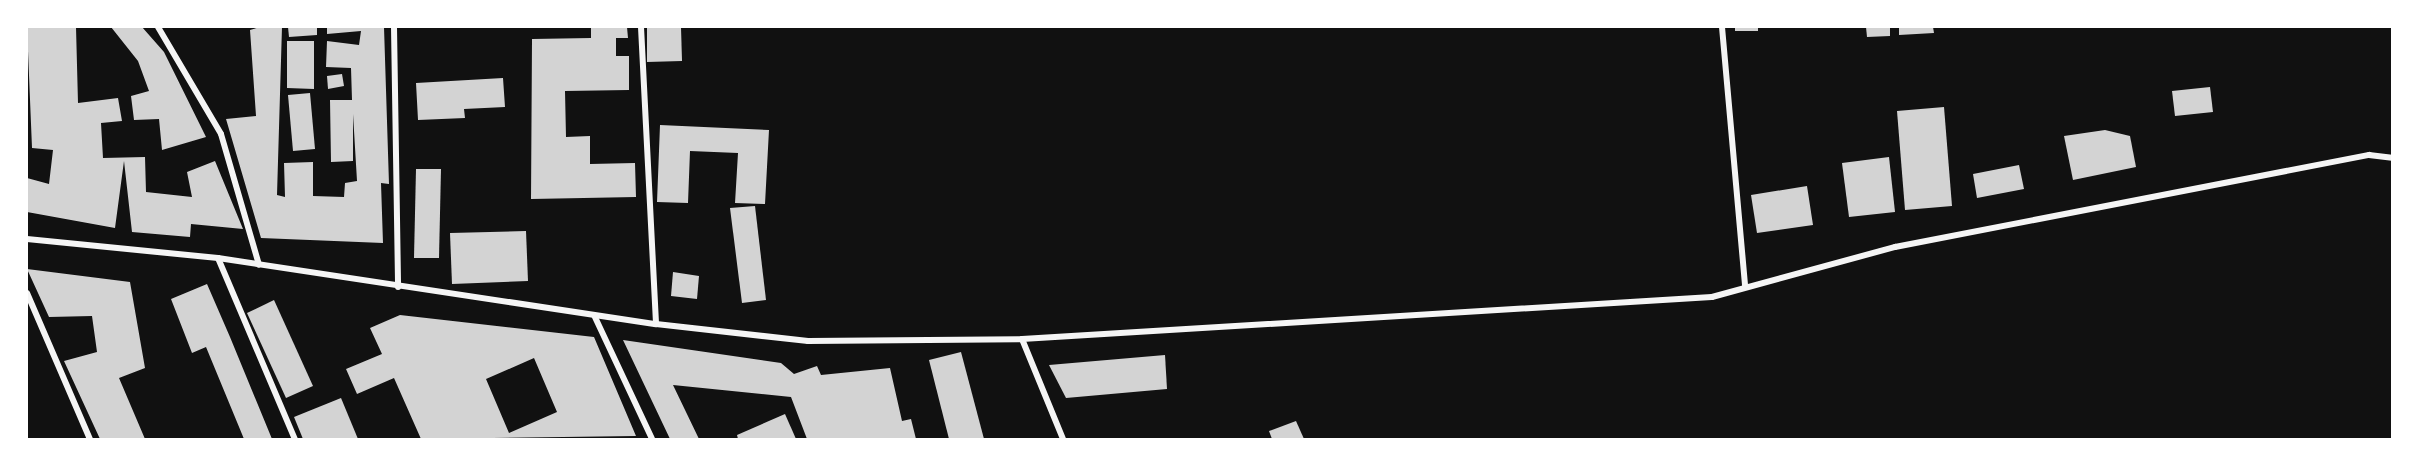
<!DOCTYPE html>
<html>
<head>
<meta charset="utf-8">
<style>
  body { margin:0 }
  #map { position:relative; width:2419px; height:466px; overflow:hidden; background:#111; font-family:"DejaVu Sans",sans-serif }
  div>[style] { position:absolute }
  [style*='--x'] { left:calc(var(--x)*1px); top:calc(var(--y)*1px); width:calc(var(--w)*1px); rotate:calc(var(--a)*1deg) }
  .building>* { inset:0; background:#d3d3d3 }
  .minor>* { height:6px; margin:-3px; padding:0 3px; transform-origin:3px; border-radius:3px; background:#f5f5f5 }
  span { translate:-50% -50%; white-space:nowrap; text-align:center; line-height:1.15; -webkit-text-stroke:4.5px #fff; paint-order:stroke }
  .frame { position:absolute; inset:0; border:28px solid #fff; pointer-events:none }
</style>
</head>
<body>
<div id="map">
  <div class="building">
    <div style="clip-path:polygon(27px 27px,76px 27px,78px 103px,118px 98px,122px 121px,101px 123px,103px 158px,145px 157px,146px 192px,192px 197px,187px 172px,215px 161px,243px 229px,191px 224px,190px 237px,132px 232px,124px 161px,115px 228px,27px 212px,27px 178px,49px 184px,53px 150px,32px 148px)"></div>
    <div style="clip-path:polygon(111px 27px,142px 27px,164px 52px,206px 137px,162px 150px,159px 119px,134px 120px,131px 96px,149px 91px,138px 61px)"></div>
    <div style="clip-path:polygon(260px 27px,282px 27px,277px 195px,285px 197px,284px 163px,313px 162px,313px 196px,344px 197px,345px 183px,357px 181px,353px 114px,353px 161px,331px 162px,330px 100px,352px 100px,351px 68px,326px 67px,327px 41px,359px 45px,361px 31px,327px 34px,327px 27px,384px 27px,389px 184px,381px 183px,383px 243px,261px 238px,226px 119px,256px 116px,250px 30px)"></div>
    <div style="clip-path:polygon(288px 27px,317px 27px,317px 35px,289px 37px)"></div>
    <div style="clip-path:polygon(591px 27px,627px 27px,628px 38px,616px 38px,616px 56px,629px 56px,629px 90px,565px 91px,566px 137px,590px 136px,590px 164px,635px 163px,636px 197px,531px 199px,532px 39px,591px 38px)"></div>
    <div style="clip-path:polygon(647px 27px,681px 27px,682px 61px,647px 62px)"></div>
    <div style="clip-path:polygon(1735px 27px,1758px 27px,1758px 31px,1735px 31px)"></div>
    <div style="clip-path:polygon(1866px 27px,1890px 27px,1890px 36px,1867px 37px)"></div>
    <div style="clip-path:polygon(1899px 27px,1933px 27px,1934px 33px,1899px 35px)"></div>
    <div style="clip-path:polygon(287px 41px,314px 41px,314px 89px,287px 88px)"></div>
    <div style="clip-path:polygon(342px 74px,344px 86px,328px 89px,327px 76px)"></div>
    <div style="clip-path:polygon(503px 78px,505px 107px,464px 109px,465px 118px,418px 120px,416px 83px)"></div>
    <div style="clip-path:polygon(2210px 87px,2213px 112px,2175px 116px,2172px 91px)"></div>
    <div style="clip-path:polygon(310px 93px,315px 149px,293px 151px,288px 95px)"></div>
    <div style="clip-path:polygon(1944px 107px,1952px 206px,1905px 210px,1897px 111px)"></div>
    <div style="clip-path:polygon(660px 125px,769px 130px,765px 204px,735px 203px,738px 153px,690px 151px,688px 203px,657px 202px)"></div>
    <div style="clip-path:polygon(2105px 130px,2130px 136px,2136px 167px,2073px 180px,2064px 136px)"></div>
    <div style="clip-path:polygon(1889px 157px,1895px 212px,1849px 217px,1842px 163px)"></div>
    <div style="clip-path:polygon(2019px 165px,2024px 189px,1977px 198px,1973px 174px)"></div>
    <div style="clip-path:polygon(416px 169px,441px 169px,439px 258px,414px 258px)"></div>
    <div style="clip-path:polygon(1807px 186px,1813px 225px,1757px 233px,1751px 195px)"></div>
    <div style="clip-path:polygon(755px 206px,766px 300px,742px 303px,730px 208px)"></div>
    <div style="clip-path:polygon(526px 231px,528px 281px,452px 284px,450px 233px)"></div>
    <div style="clip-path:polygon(27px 269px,130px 282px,145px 368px,119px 378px,145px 439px,100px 439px,64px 361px,97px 352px,92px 316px,49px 317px)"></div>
    <div style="clip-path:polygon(673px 272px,699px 276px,697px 299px,671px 296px)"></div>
    <div style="clip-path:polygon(207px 284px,230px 337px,272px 439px,244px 439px,206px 347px,192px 353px,171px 299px)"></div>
    <div style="clip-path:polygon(274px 300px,313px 386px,286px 398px,247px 313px)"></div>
    <div style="clip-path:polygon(evenodd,400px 315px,594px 337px,636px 436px,421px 439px,394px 378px,357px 394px,346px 369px,382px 354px,370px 328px,400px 315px,534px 358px,557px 412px,509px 433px,486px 379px,534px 358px)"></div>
    <div style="clip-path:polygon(623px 340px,781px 363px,794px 374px,817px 366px,821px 375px,890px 368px,902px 421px,911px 419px,916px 439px,807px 439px,791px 397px,673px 385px,699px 439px,670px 439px)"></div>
    <div style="clip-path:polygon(961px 352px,984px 439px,949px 439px,929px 360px)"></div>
    <div style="clip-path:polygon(1165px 355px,1167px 389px,1066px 398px,1049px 365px)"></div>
    <div style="clip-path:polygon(341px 398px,358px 439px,303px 439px,294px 417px)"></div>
    <div style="clip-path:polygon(785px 414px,796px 439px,738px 439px,737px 435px)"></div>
    <div style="clip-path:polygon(1296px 421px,1304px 439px,1272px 439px,1269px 431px)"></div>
  </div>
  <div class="minor">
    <div style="--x:158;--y:27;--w:124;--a:59.5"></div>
    <div style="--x:221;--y:134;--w:136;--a:73.8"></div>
    <div style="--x:394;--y:27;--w:260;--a:89.1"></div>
    <div style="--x:641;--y:27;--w:297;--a:87.1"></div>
    <div style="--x:1722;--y:27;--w:261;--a:84.9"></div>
    <div style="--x:27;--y:239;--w:192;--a:5.7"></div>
    <div style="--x:218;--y:258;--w:443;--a:8.6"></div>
    <div style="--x:656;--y:324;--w:153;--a:6.4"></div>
    <div style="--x:808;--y:341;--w:214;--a:-0.5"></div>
    <div style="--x:1022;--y:339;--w:691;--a:-3.48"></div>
    <div style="--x:1712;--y:297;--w:190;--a:-15.3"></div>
    <div style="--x:1895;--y:247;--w:483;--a:-11"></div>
    <div style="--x:2369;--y:155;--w:23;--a:7"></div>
    <div style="--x:218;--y:258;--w:197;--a:67"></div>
    <div style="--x:27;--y:293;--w:159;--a:66.7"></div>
    <div style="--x:594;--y:315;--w:137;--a:64.9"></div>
    <div style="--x:1022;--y:339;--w:108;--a:67.7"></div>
  </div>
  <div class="frame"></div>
</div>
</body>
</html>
